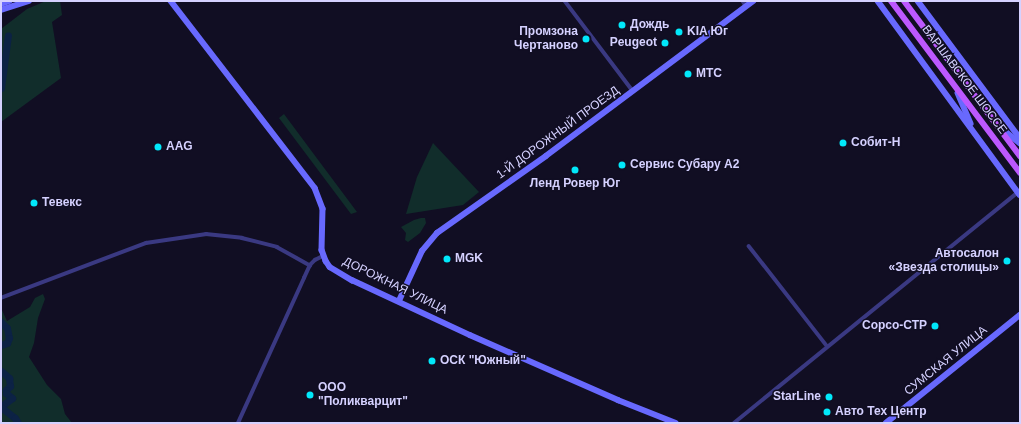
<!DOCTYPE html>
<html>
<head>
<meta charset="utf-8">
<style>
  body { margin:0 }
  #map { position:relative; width:1021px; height:424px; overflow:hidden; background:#110e23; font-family:Helvetica,sans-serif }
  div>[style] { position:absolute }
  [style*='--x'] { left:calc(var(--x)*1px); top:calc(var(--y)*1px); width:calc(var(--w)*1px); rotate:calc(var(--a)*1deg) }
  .green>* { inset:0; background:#112d2b }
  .river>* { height:7px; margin:-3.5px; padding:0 3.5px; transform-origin:3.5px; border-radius:3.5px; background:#0c2245 }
  .street>* { height:3.5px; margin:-1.75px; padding:0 1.75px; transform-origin:1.75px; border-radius:1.75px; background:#3a3982 }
  .secondary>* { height:5.5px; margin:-2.75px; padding:0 2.75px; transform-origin:2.75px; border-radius:2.75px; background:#6869fe }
  .primary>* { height:6px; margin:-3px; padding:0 3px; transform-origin:3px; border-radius:3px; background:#bc58fe }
  .dots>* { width:11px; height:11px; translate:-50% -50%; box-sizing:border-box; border:2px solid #110e23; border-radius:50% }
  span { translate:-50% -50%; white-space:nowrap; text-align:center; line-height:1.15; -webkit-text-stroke:3px #110e23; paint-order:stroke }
  .poi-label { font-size:12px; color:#d5d1ff; font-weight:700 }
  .left { translate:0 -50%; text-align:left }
  .right { translate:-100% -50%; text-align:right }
  .street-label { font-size:12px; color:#d5d1ff }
  .frame { position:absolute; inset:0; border:2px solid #d5d1ff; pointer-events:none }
</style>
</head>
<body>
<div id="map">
  <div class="green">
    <div style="clip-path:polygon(46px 1px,60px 1px,62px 15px,52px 22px,61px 78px,1px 122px,1px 29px,27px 9px)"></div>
    <div style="clip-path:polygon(284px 114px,310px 149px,357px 212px,351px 214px,279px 118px)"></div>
    <div style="clip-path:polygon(433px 143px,479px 192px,463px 205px,406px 214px,417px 177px)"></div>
    <div style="clip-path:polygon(421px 218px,425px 218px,426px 223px,420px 233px,408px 242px,405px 240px,406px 233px,401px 227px,414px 220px)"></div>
    <div style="clip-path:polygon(43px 294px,45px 299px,38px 318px,34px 343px,29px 357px,47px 385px,61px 399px,65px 414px,72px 423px,1px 423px,1px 308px,7px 321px,30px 307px,35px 298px)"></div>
  </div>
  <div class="river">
    <div style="--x:1;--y:88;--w:53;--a:-82.5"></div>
    <div style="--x:1;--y:322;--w:8;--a:45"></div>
    <div style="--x:7;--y:328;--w:10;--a:79"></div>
    <div style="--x:9;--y:338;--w:5;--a:112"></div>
    <div style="--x:7;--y:343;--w:6;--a:162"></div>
    <div style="--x:1;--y:371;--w:11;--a:41"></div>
    <div style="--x:9;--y:378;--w:8;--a:83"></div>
    <div style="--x:10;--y:386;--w:6;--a:135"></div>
    <div style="--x:6;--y:390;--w:3;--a:90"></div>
    <div style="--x:6;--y:393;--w:8;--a:40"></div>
    <div style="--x:12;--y:398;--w:11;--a:142"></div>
    <div style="--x:3;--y:405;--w:3;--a:108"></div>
    <div style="--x:2;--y:408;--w:16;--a:38"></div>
    <div style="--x:15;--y:418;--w:6;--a:59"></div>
  </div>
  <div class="street">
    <div style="--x:565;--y:1;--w:113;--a:52.9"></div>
    <div style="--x:743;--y:1;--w:6;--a:59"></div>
    <div style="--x:749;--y:246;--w:127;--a:52"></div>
    <div style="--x:1;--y:298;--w:155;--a:-20.8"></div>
    <div style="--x:146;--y:243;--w:61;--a:-8.5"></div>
    <div style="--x:206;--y:234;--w:36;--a:6"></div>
    <div style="--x:242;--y:238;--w:36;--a:14"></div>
    <div style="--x:277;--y:247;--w:38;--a:29"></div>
    <div style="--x:238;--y:423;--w:159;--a:-65.5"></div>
    <div style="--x:304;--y:278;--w:14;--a:-65"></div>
    <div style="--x:310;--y:265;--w:7;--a:-45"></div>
    <div style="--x:315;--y:260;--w:9;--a:-27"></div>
    <div style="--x:734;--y:423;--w:366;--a:-39.1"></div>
  </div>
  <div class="secondary">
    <div style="--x:171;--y:1;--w:236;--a:52.4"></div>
    <div style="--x:315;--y:188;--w:22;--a:69"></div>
    <div style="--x:323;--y:209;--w:41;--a:91.4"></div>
    <div style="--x:322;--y:250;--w:12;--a:70"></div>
    <div style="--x:326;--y:261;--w:7;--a:56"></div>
    <div style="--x:330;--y:267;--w:26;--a:31"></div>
    <div style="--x:352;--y:280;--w:130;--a:25"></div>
    <div style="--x:470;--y:335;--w:162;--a:23.7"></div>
    <div style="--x:618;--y:400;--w:62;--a:21.6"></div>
    <div style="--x:878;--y:1;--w:240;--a:53.8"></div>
    <div style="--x:918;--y:1;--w:171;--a:53.3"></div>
    <div style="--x:1;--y:4;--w:9;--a:-21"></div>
    <div style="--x:1;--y:10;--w:29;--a:-18"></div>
    <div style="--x:958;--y:93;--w:33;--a:67"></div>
    <div style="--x:1000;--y:127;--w:26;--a:39"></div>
    <div style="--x:399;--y:301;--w:55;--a:-65.3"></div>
    <div style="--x:422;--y:251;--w:23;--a:-50"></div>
    <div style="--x:437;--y:233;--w:133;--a:-35.2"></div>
    <div style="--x:546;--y:156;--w:259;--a:-36.8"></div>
    <div style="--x:886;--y:423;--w:172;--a:-38.9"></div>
  </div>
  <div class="primary">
    <div style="--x:891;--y:1;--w:215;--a:53.1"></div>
    <div style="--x:904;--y:1;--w:194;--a:53.2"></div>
  </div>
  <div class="dots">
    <div style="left:622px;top:25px;background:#01e8fa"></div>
    <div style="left:679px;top:32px;background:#01e8fa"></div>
    <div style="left:586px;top:39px;background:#01e8fa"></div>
    <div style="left:665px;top:43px;background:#01e8fa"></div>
    <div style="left:688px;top:74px;background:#01e8fa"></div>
    <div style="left:843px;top:143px;background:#01e8fa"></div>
    <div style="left:158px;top:147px;background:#01e8fa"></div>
    <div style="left:622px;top:165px;background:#01e8fa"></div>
    <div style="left:575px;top:170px;background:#01e8fa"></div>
    <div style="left:34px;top:203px;background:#01e8fa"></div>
    <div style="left:447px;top:259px;background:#01e8fa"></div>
    <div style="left:1007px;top:261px;background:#01e8fa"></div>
    <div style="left:935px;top:326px;background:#01e8fa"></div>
    <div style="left:432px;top:361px;background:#01e8fa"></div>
    <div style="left:310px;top:395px;background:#01e8fa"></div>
    <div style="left:829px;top:397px;background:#01e8fa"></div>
    <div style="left:827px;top:412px;background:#01e8fa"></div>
  </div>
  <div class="poi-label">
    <span class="left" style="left:630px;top:25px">Дождь</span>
    <span class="right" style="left:578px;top:39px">Промзона<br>Чертаново</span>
    <span class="left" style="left:687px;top:32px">KIA Юг</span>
    <span class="right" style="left:657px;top:43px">Peugeot</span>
    <span class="left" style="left:696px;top:74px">МТС</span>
    <span class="left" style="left:851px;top:143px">Собит-Н</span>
    <span class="left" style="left:166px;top:147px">AAG</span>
    <span class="left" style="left:630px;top:165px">Сервис Субару А2</span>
    <span style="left:575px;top:184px">Ленд Ровер Юг</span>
    <span class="left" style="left:42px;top:203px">Тевекс</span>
    <span class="right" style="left:999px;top:261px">Автосалон<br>«Звезда столицы»</span>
    <span class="left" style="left:455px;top:259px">MGK</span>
    <span class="right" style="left:927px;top:326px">Сорсо-СТР</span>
    <span class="left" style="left:440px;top:361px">ОСК "Южный"</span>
    <span class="left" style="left:318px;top:395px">ООО<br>"Поликварцит"</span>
    <span class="right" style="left:821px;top:397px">StarLine</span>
    <span class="left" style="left:835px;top:412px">Авто Тех Центр</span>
  </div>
  <div class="street-label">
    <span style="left:964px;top:80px;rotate:53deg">ВАРШАВСКОЕ ШОССЕ</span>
    <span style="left:558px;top:133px;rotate:-36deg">1-Й ДОРОЖНЫЙ ПРОЕЗД</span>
    <span style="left:395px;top:286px;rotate:26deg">ДОРОЖНАЯ УЛИЦА</span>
    <span style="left:946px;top:361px;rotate:-39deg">СУМСКАЯ УЛИЦА</span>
  </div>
  <div class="frame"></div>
</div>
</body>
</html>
